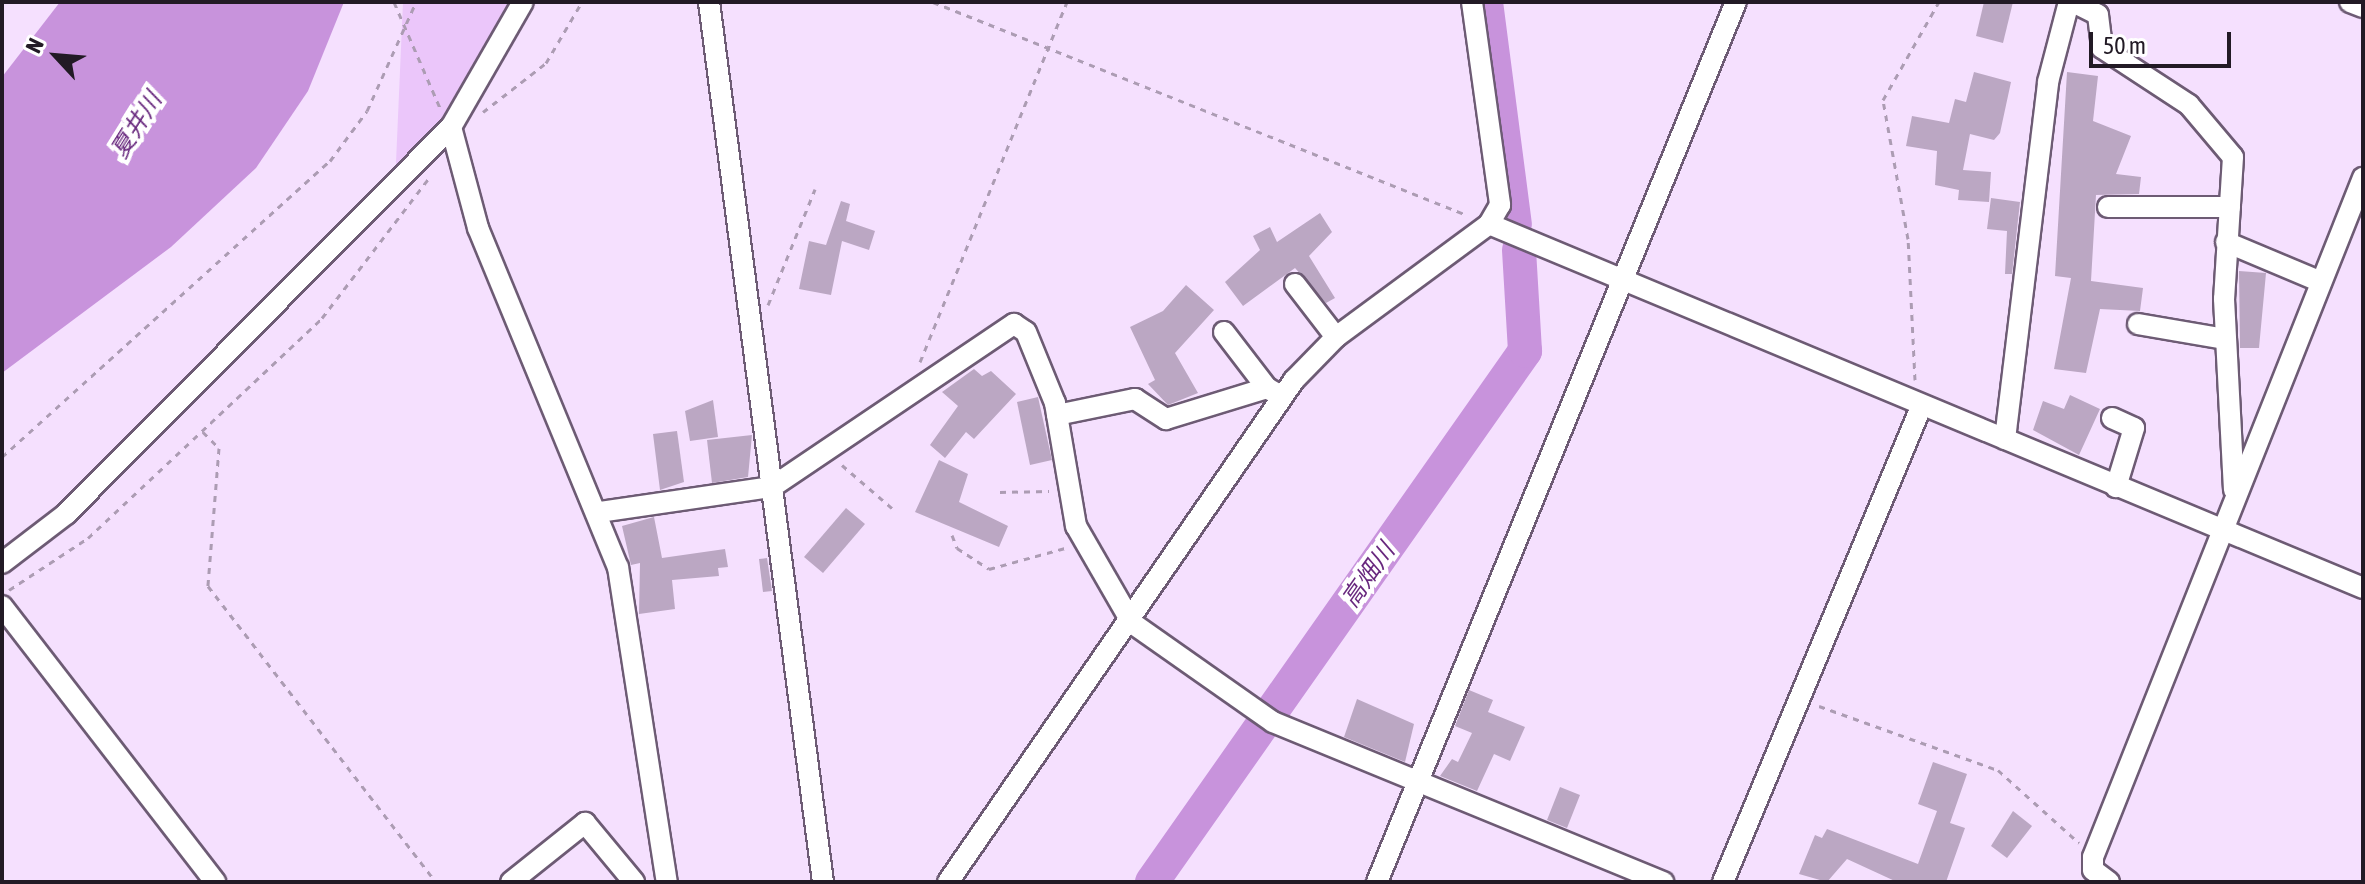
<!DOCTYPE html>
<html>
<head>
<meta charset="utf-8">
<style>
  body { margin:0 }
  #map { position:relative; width:2365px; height:884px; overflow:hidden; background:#f5e0fe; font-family:"Asap Condensed","Noto Sans JP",sans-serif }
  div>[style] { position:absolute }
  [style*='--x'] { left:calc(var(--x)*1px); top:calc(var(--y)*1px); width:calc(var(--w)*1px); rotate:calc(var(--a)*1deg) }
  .green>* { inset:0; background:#ebc6fa }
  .water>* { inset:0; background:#c893dc }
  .river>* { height:34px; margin:-17px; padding:0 17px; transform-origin:17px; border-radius:17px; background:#c893dc }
  .building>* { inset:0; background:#bba7c3 }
  .path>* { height:3px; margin-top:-1.5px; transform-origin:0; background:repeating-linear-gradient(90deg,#ac9cb3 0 6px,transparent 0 12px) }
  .roads { filter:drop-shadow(2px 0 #6d5b74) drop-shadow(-2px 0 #6d5b74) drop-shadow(0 2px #6d5b74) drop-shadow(0 -2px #6d5b74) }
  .minor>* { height:20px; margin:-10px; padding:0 10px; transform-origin:10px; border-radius:10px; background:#fff }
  span { translate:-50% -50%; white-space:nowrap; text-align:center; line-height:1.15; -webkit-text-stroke:8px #fff; paint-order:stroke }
  .water-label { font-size:24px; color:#68287e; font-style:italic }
  .frame { position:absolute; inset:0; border:4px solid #221a25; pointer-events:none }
  .north { position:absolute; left:16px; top:16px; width:80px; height:80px; -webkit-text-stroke:6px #fff; paint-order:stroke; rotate:296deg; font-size:22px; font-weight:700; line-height:32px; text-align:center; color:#221a25 }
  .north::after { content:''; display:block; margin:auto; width:28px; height:36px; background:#221a25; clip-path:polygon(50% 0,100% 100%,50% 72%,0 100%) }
  .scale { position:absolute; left:2089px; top:32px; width:142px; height:36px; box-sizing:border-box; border:4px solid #221a25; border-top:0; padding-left:10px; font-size:24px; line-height:28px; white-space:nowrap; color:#221a25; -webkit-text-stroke:6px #fff; paint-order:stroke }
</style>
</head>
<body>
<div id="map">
  <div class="green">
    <div style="clip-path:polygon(403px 2px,531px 2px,487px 81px,395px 185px)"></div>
  </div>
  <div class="water">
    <div style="clip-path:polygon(60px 2px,344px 2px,308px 91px,256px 168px,171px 247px,2px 373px,2px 77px)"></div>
  </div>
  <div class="river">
    <div style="--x:1486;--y:2;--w:224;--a:82.6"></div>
    <div style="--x:1152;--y:882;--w:649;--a:-54.91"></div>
    <div style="--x:1525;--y:351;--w:101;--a:-93.4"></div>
  </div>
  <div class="building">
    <div style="clip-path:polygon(1984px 2px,2013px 2px,2003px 43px,1976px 36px)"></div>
    <div style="clip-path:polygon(1974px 72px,2011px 82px,2000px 133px,1994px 140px,1970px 134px,1963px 170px,1991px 172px,1989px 202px,1958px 200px,1959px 190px,1935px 185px,1937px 151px,1906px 146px,1912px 116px,1949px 123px,1955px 99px,1966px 102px)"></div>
    <div style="clip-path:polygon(2067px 72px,2098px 76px,2093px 121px,2131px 136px,2116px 174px,2141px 177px,2139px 194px,2096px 195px,2091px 281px,2143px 288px,2140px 311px,2100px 309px,2086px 373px,2054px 369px,2071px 278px,2055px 276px)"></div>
    <div style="clip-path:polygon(1991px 198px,2020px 202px,2012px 274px,2005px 274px,2007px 231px,1987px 229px)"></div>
    <div style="clip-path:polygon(841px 201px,850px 204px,846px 221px,875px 231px,869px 250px,842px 241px,831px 295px,799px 289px,809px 241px,826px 245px)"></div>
    <div style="clip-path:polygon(1320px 213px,1332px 232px,1309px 256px,1335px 298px,1326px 303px,1295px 268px,1243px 306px,1225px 282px,1260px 250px,1253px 236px,1270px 227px,1277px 242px)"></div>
    <div style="clip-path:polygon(2239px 271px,2266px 273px,2259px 348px,2240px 348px)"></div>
    <div style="clip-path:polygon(1186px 285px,1214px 310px,1175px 353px,1198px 393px,1168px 405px,1148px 384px,1155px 380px,1130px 327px,1163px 311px)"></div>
    <div style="clip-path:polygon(974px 369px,982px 376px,991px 371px,1016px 394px,974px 439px,966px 432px,945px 458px,930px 445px,958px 406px,942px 392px)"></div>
    <div style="clip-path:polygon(2070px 395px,2100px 409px,2079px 455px,2033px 430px,2043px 401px,2064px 409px)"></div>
    <div style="clip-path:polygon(1038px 397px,1052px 460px,1030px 465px,1017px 402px)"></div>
    <div style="clip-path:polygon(713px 400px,718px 437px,690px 441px,685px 411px)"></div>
    <div style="clip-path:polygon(677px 431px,684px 482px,660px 490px,653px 434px)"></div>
    <div style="clip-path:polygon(752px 435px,748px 477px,712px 483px,707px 440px)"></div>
    <div style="clip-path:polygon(939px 460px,968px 474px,959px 502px,1008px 526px,999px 547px,915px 512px)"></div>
    <div style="clip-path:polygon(846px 508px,865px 524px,823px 573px,804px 557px)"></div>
    <div style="clip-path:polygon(654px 517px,662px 558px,725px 549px,728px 567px,718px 568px,719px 576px,672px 580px,675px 609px,639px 614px,640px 563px,631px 565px,622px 526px)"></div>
    <div style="clip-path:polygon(767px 558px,772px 591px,763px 592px,759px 559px)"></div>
    <div style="clip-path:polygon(1469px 690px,1493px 700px,1488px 712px,1525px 727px,1510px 761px,1494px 754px,1477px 791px,1440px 776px,1452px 759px,1458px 762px,1472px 733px,1455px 726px)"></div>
    <div style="clip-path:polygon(1357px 699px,1414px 724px,1405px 762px,1344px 737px)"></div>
    <div style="clip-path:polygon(1933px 762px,1967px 774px,1950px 823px,1965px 828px,1946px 882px,1897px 882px,1847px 859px,1827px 882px,1799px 874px,1815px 835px,1822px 838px,1827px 829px,1918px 864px,1937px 811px,1918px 804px)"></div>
    <div style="clip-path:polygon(1560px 787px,1580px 795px,1567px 828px,1547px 820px)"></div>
    <div style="clip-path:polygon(2013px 811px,2032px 826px,2007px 858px,1991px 846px)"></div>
  </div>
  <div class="path">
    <div style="--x:394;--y:2;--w:116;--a:66.5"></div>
    <div style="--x:933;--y:2;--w:575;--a:21.75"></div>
    <div style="--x:483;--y:112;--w:80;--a:-37.9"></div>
    <div style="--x:546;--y:63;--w:71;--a:-59.5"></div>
    <div style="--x:768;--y:305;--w:125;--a:-67.9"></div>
    <div style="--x:920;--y:362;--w:389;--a:-67.8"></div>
    <div style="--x:1915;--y:380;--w:141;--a:-92.8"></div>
    <div style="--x:1908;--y:239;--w:141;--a:-100.2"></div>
    <div style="--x:1883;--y:100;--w:113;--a:-60.3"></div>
    <div style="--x:203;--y:432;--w:23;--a:45"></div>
    <div style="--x:219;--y:448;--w:138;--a:94.6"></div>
    <div style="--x:208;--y:586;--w:374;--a:52.4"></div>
    <div style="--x:2;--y:457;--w:442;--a:-42.1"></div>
    <div style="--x:330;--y:161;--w:62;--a:-53.5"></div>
    <div style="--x:367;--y:111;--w:120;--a:-65.8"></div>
    <div style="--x:842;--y:465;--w:66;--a:40.7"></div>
    <div style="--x:1000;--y:492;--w:49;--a:-1.2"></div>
    <div style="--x:952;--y:535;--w:14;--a:69"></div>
    <div style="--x:957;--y:548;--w:38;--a:33"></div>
    <div style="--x:989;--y:569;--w:79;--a:-15.4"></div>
    <div style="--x:9;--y:590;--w:95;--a:-33.4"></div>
    <div style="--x:88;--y:538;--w:321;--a:-43.2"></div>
    <div style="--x:322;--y:318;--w:176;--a:-52.6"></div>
    <div style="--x:1819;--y:706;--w:190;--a:19.7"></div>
    <div style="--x:1998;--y:770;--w:109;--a:42"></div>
  </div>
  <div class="roads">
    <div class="minor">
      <div style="--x:709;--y:2;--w:887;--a:82.62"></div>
      <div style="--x:1472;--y:2;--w:205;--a:82.1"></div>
      <div style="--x:1500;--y:205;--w:22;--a:120"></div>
      <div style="--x:1489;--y:224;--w:947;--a:22.61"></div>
      <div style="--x:2073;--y:2;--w:28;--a:27"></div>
      <div style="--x:2098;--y:15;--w:33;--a:83"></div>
      <div style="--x:2102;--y:48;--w:104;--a:33.2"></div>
      <div style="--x:2189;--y:105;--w:68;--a:49.8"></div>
      <div style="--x:2233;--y:157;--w:142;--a:93.6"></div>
      <div style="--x:2224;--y:299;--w:191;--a:87"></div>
      <div style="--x:2350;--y:2;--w:14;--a:21"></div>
      <div style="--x:451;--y:127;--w:105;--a:75"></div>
      <div style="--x:478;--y:228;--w:367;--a:67.6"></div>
      <div style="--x:618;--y:567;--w:319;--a:81.2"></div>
      <div style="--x:2108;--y:207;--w:122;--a:0"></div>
      <div style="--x:2226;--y:242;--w:103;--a:22.8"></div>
      <div style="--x:1295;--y:284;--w:67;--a:52.3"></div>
      <div style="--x:2138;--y:324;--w:88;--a:9.8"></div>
      <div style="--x:1224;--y:332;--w:71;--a:52.5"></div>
      <div style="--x:1057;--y:415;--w:80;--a:-11.6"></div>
      <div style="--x:1135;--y:399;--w:37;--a:33"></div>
      <div style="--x:1166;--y:419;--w:106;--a:-17.1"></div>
      <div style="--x:1267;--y:388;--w:16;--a:30"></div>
      <div style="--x:2112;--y:418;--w:24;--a:24"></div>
      <div style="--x:2134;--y:428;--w:62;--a:107"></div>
      <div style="--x:2005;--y:439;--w:360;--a:-83.1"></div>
      <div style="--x:2048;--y:82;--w:83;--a:-75.3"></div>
      <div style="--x:600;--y:512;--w:174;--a:-8.3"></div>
      <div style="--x:772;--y:487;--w:292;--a:-34"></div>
      <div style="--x:1014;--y:324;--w:14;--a:34"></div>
      <div style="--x:1026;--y:332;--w:77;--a:67.8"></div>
      <div style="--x:1055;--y:403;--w:125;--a:80.3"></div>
      <div style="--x:1076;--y:526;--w:112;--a:60"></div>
      <div style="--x:1132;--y:623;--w:172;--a:35.1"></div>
      <div style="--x:1273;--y:722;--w:422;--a:22.3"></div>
      <div style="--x:2;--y:563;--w:81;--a:-37.4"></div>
      <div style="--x:66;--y:514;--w:546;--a:-45.15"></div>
      <div style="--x:451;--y:127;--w:144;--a:-60.1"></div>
      <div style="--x:2;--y:606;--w:349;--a:52.3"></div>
      <div style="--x:511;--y:882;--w:95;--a:-38.6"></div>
      <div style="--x:585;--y:823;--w:77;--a:50.3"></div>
      <div style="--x:948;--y:882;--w:610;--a:-55.42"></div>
      <div style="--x:1294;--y:380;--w:60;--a:-45.7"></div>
      <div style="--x:1336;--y:337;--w:190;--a:-36.4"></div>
      <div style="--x:1377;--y:882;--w:950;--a:-67.81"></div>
      <div style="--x:1723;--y:882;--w:515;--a:-67.37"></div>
      <div style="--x:2109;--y:882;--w:20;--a:-143"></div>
      <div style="--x:2093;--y:870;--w:13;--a:-90"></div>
      <div style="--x:2093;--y:857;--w:731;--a:-68.32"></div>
    </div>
  </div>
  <div class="water-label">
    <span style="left:136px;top:125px;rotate:-58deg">夏井川</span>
    <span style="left:1368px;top:575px;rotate:-55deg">高畑川</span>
  </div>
  <div class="frame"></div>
  <div class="north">N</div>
  <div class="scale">50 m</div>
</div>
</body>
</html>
